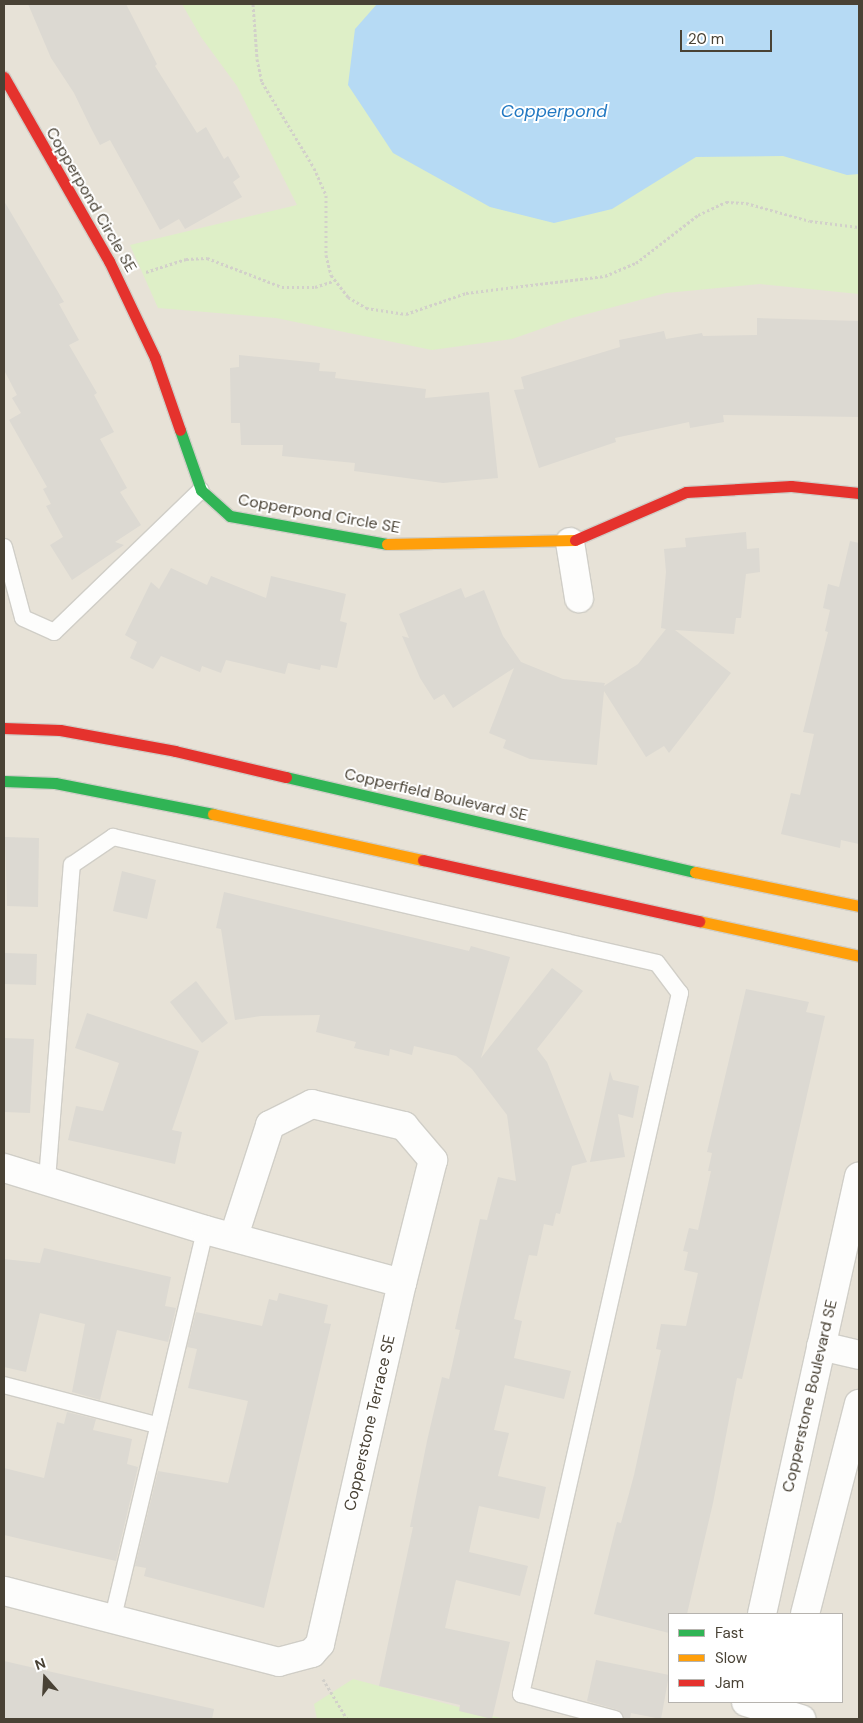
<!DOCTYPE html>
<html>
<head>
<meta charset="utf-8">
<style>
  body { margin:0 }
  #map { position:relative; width:863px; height:1723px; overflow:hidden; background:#f2f0ea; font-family:"DM Sans",sans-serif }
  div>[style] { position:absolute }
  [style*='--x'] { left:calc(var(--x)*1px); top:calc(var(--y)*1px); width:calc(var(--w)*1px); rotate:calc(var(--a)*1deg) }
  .residential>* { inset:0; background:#e7e2d7 }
  .green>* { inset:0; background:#deefc7 }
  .water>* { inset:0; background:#b6daf4 }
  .building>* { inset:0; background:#dcd9d2 }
  .path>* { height:3px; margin-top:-1.5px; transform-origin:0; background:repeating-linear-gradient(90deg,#d2d0ca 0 2.5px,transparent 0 5px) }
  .roads { filter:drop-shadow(1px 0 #d0cec7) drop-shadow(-1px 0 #d0cec7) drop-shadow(0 1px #d0cec7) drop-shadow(0 -1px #d0cec7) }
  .lane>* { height:16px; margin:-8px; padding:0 8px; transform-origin:8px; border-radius:8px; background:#fdfdfc }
  .street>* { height:28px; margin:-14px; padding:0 14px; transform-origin:14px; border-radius:14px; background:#fdfdfc }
  .fast>* { height:11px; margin:-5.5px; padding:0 5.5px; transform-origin:5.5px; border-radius:5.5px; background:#30b455 }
  .slow>* { height:11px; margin:-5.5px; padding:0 5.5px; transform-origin:5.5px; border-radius:5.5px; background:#ff9f0a }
  .jam>* { height:11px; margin:-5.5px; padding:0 5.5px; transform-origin:5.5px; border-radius:5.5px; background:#e5322d }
  span { translate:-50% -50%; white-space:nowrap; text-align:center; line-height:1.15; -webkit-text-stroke:4px #fff; paint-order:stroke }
  .street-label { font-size:16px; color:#494235 }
  .water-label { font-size:18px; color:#2178c2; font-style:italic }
  .frame { position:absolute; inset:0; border:5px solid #494235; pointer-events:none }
  .legend { position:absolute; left:668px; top:1613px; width:175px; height:90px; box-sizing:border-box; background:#fff; border:1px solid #b6b3ae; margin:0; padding:6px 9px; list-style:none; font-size:15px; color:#494235 }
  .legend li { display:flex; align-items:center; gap:10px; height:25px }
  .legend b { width:25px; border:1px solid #b6b3ae }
  .north { position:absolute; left:20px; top:1653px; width:50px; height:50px; -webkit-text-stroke:4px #fff; paint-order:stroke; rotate:341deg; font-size:14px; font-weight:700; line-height:20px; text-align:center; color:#494235 }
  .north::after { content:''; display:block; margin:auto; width:18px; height:22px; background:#494235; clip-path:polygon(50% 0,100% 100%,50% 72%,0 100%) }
  .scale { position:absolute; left:680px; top:30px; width:92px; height:22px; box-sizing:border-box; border:2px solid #494235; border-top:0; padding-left:6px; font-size:15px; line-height:18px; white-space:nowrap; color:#494235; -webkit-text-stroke:4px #fff; paint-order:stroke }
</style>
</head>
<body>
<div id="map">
  <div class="residential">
    <div style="clip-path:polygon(evenodd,4px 4px,859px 4px,859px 1719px,4px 1719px,4px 4px,669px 1614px,842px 1614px,842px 1702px,669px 1702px,669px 1614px)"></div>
  </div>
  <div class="green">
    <div style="clip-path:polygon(182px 4px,859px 4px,859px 294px,760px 284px,666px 293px,572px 318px,512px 339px,432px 350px,276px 318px,158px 308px,130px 245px,297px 205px,237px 86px,201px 37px)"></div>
    <div style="clip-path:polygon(353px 1679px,504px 1719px,317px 1719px,314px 1704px)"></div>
  </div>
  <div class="water">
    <div style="clip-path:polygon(377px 4px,859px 4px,859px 174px,847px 175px,783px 156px,696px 157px,612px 209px,554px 223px,490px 207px,393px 153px,348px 85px,355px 29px)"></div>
  </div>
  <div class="building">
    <div style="clip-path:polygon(28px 4px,126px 4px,157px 64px,155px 66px,197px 133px,206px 127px,224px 159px,228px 156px,240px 177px,233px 182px,242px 197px,185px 229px,179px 219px,160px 230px,110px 140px,100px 145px,92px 130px,74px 93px,51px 58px)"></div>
    <div style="clip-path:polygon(4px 201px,64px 302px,59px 304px,79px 340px,69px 345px,97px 393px,94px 395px,114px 432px,100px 439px,127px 488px,120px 492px,141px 525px,115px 542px,124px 545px,72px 580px,50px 545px,63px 537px,46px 506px,51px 504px,43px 489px,47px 487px,9px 420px,21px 413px,12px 398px,17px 395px,4px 370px)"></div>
    <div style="clip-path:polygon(757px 318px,859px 321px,859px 417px,723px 415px,724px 422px,690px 428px,689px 422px,615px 438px,616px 442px,539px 468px,514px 390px,524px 389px,521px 377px,620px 347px,619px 340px,664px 331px,666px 339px,702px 333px,703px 336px,757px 335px)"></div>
    <div style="clip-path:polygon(239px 355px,320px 363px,319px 371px,336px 372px,335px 378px,426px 389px,425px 398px,489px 392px,498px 478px,443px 483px,354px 471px,355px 463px,282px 456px,283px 445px,241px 445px,240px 423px,231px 423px,230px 368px,239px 367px)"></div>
    <div style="clip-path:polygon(746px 532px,747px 549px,759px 548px,760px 572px,746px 574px,741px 618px,736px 618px,734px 634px,675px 630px,731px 673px,669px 753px,664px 746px,646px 757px,604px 691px,597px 765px,530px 759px,503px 748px,506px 740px,489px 733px,514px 668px,453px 708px,444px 694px,434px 700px,420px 678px,402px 636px,409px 638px,399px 614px,461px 588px,465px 598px,484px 590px,503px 636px,521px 662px,563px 679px,605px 683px,604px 686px,638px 664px,666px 629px,661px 628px,666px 572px,664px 549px,686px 547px,685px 538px)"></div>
    <div style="clip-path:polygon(850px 541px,859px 543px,859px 844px,841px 840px,840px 848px,781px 834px,791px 793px,800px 795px,814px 734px,803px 732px,828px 632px,825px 631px,830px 610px,823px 608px,828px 584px,839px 587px)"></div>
    <div style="clip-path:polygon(171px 568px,207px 585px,211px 576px,266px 598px,271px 576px,346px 594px,340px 621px,347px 623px,337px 668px,321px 665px,320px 670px,288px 663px,285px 674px,226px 660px,221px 673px,202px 666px,200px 672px,161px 656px,153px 669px,130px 658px,137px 642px,125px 635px,151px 582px,159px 589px)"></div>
    <div style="clip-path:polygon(5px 837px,39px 838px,38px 907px,7px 906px)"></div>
    <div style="clip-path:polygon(122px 871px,156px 880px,147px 919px,113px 911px)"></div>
    <div style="clip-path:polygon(224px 892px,469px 951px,471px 946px,510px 957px,481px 1058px,552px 968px,583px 991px,537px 1049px,547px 1062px,587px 1162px,572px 1166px,560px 1214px,556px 1213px,553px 1226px,544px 1224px,537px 1256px,529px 1255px,514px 1319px,522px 1321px,514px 1358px,571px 1371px,564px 1399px,505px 1385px,494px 1430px,509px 1433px,498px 1476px,546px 1487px,539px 1519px,479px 1506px,469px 1552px,528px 1566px,520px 1596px,456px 1580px,445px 1628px,510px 1642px,492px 1719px,459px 1711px,460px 1705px,379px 1686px,413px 1527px,410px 1527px,427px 1441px,442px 1377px,449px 1379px,460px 1330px,455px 1329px,480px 1219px,487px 1220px,498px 1177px,516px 1181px,507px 1115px,472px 1069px,456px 1056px,414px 1046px,412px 1055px,390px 1049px,389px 1056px,354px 1048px,356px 1042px,316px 1032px,320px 1015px,261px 1016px,235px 1020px,221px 929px,216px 928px)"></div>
    <div style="clip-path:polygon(5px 953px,37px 954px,36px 985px,4px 984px)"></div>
    <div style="clip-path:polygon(196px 981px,228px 1023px,202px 1043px,170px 1002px)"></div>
    <div style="clip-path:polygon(746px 989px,809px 1002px,806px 1012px,825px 1016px,742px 1379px,737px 1378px,713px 1503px,687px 1614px,669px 1614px,669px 1633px,594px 1614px,617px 1522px,621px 1523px,634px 1475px,661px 1350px,656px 1349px,661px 1324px,686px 1326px,698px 1273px,684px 1270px,688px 1252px,683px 1251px,689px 1228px,698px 1230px,711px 1171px,708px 1171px,712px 1153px,707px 1152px)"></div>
    <div style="clip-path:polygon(87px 1013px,199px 1051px,172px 1130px,182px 1132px,175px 1164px,68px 1140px,76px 1106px,103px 1111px,119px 1063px,75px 1048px)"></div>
    <div style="clip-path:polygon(4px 1038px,34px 1039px,30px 1113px,4px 1112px)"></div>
    <div style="clip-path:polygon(610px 1071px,613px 1080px,639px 1086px,633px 1118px,618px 1114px,625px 1157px,590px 1162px)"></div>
    <div style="clip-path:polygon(44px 1248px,171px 1277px,165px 1306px,176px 1308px,168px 1342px,117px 1330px,100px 1400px,72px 1392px,85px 1324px,40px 1313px,26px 1372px,4px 1367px,4px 1259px,40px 1263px)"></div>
    <div style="clip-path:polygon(279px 1293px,328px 1305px,324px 1323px,331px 1324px,264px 1608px,144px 1576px,146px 1568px,135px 1566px,158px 1471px,228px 1483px,248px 1401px,188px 1388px,197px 1349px,187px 1347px,196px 1312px,262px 1326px,269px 1299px,277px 1301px)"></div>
    <div style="clip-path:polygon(67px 1412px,96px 1419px,93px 1430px,132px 1439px,127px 1464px,138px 1467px,116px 1561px,4px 1535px,4px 1468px,44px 1478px,57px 1422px,64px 1424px)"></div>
    <div style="clip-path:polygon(596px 1660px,669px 1675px,661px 1719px,631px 1713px,630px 1719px,625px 1719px,618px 1710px,587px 1701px)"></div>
    <div style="clip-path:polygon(4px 1661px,214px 1709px,212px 1719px,4px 1719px)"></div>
  </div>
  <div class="path">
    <div style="--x:253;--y:4;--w:55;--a:85.8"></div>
    <div style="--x:257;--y:59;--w:24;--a:78"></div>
    <div style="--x:262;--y:82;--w:100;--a:58.8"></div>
    <div style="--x:314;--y:168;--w:30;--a:66"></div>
    <div style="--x:326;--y:195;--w:60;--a:90"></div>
    <div style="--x:326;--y:255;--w:21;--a:76"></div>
    <div style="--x:331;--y:275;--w:28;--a:52"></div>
    <div style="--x:348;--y:297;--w:21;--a:31"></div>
    <div style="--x:366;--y:308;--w:40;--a:8.5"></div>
    <div style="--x:406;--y:314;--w:64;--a:-19.3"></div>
    <div style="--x:466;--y:293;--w:140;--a:-7"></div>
    <div style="--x:605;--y:276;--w:34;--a:-23"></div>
    <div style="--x:636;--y:263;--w:78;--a:-37.7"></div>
    <div style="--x:698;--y:215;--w:31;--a:-25"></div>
    <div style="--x:726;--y:202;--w:20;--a:3"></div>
    <div style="--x:746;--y:203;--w:66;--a:15.7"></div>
    <div style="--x:810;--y:221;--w:49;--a:7"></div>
    <div style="--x:146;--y:272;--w:42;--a:-18"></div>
    <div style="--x:186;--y:259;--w:21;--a:-3"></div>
    <div style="--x:207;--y:258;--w:80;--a:21.1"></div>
    <div style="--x:282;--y:287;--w:33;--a:0"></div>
    <div style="--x:315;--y:287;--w:19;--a:-18"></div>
    <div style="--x:323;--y:1679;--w:47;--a:59"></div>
  </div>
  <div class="roads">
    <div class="lane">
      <div style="--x:4;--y:547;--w:73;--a:75"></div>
      <div style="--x:23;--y:618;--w:34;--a:24"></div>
      <div style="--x:54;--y:632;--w:204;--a:-44"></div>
      <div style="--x:47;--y:1180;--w:316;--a:-85.5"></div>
      <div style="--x:72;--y:865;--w:50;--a:-34.3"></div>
      <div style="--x:113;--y:837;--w:558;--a:13.04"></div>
      <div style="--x:657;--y:963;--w:38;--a:53"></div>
      <div style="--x:680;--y:993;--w:719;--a:102.78"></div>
      <div style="--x:521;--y:1694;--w:97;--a:14.9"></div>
      <div style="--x:4;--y:1385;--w:158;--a:14.7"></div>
      <div style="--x:113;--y:1617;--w:398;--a:-76.6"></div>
    </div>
    <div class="street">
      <div style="--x:570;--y:542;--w:57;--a:80.9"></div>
      <div style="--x:4;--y:1168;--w:210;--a:17.1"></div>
      <div style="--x:205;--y:1230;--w:204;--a:15.1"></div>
      <div style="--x:402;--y:1283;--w:370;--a:102.8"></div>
      <div style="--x:320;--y:1644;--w:12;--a:132"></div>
      <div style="--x:312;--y:1653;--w:34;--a:165"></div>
      <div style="--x:279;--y:1662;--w:284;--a:-165.5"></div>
      <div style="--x:234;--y:1236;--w:117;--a:-72"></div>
      <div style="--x:270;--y:1125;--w:47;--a:-26.6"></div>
      <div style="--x:312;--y:1104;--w:95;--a:13.4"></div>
      <div style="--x:404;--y:1126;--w:45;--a:49.5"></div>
      <div style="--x:433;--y:1160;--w:127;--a:104.1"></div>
      <div style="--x:821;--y:1346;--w:39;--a:13"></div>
      <div style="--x:762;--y:1614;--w:448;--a:-77.5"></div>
      <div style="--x:805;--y:1614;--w:217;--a:-75.6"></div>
      <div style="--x:746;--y:1702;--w:58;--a:17.2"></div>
    </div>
    <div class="fast">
      <div style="--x:180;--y:430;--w:64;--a:70.7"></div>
      <div style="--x:201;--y:490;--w:39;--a:42"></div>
      <div style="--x:230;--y:516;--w:159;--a:10.1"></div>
      <div style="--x:286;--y:777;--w:420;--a:13.1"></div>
      <div style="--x:4;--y:781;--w:51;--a:2.2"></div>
      <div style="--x:55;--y:783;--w:161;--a:11.1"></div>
    </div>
    <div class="slow">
      <div style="--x:387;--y:544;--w:188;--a:-1.2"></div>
      <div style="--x:213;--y:814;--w:215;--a:12.4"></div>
      <div style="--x:695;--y:872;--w:167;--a:11.7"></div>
      <div style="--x:699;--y:921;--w:164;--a:12.3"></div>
    </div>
    <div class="jam">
      <div style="--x:4;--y:77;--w:212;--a:60.3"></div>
      <div style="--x:109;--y:261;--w:107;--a:64.6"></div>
      <div style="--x:155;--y:358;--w:76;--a:70.9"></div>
      <div style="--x:575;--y:540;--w:121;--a:-23.4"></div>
      <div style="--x:686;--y:492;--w:105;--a:-3.3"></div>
      <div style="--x:791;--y:486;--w:68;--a:5.9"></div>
      <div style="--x:4;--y:728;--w:56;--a:2"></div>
      <div style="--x:60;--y:730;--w:117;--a:10.3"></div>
      <div style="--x:175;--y:751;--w:114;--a:13.2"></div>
      <div style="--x:423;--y:860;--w:283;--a:12.5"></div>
    </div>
  </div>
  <div class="street-label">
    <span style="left:91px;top:200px;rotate:60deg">Copperpond Circle SE</span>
    <span style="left:319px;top:514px;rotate:10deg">Copperpond Circle SE</span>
    <span style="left:436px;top:795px;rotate:13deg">Copperfield Boulevard SE</span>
    <span style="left:810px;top:1396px;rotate:-77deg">Copperstone Boulevard SE</span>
    <span style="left:370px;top:1423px;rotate:-77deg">Copperstone Terrace SE</span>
  </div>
  <div class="water-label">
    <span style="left:554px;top:111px">Copperpond</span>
  </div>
  <div class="frame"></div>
  <ul class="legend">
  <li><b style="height:6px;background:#30b455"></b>Fast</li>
  <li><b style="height:6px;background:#ff9f0a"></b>Slow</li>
  <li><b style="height:6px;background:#e5322d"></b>Jam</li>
  </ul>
  <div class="north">N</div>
  <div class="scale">20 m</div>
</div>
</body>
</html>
